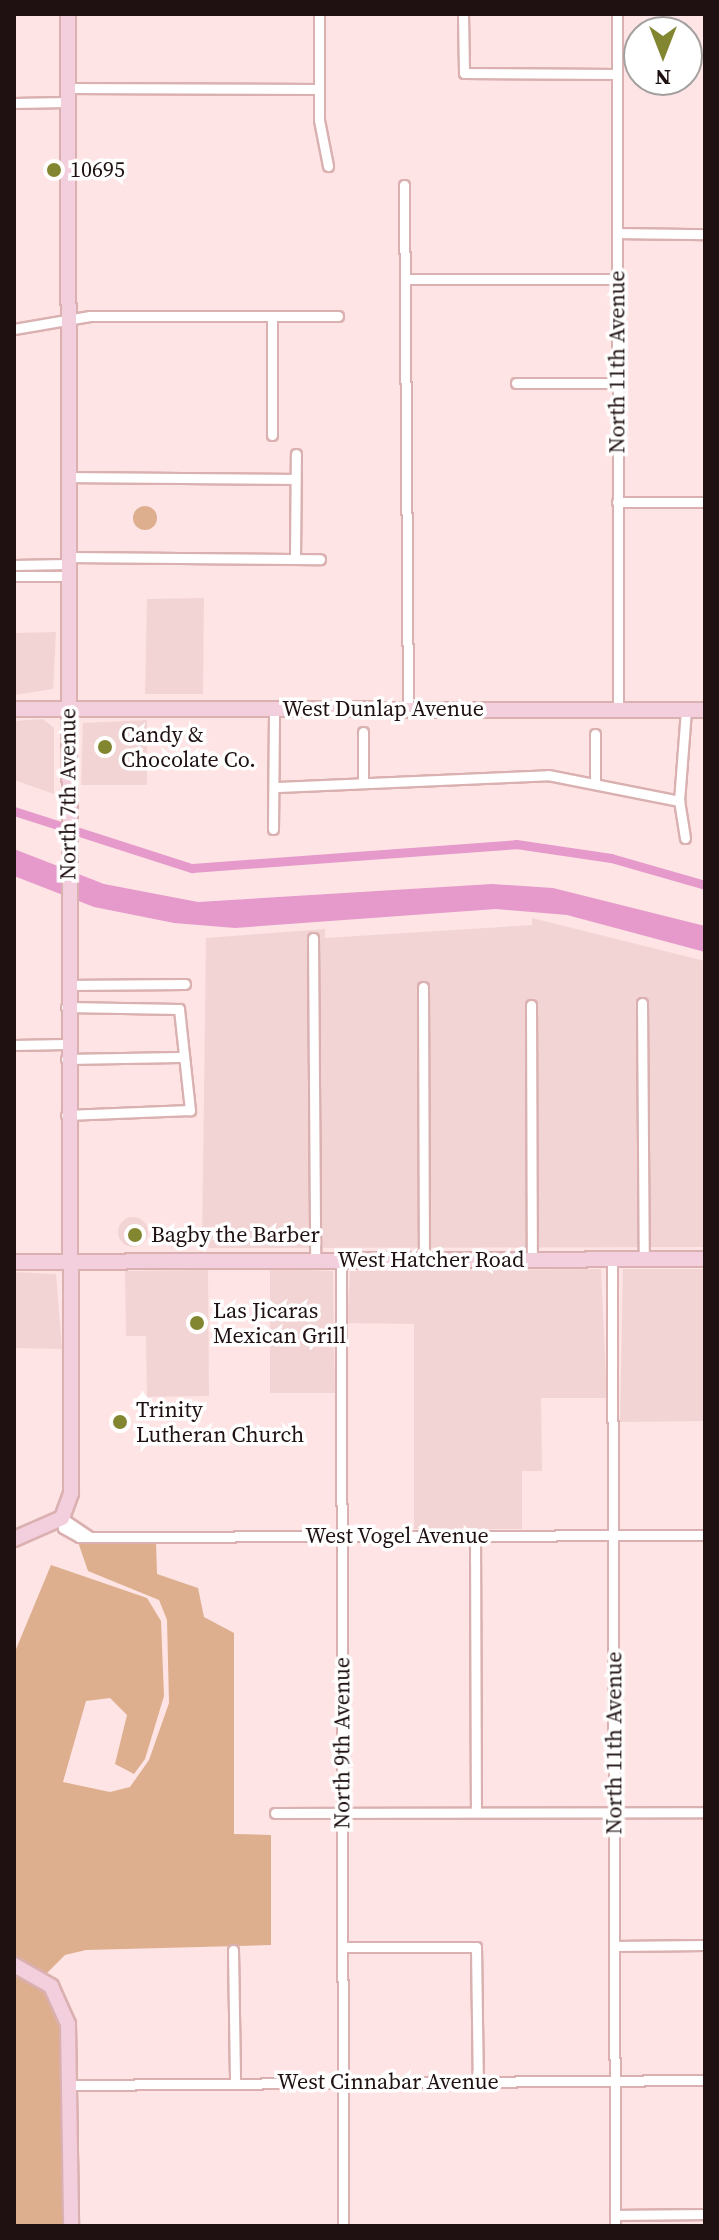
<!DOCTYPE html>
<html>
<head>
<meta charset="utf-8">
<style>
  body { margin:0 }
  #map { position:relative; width:719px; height:2240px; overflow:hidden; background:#fee4e4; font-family:"Source Serif 4",serif }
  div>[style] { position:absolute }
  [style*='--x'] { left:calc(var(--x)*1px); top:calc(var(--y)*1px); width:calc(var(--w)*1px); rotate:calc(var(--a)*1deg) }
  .built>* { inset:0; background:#f2d4d4 }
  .round { border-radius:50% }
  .green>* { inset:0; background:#ddaf8f }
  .water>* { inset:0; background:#e59acb }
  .canal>* { height:9px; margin:-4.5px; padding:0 4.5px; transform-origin:4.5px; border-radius:4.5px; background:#e59acb }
  .roads { filter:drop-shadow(2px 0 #dab0b0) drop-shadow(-2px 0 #dab0b0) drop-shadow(0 2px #dab0b0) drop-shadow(0 -2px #dab0b0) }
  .street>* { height:9px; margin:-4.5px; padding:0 4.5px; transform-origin:4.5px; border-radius:4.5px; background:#fff }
  .secondary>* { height:14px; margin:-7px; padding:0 7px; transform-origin:7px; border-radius:7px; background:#f3cedc }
  .dots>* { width:22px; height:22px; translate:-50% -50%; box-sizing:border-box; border:4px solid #fff; border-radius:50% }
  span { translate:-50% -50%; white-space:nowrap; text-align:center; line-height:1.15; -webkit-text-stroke:7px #fff; paint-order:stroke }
  .poi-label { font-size:22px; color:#1f1111 }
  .left { translate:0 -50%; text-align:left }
  .street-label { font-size:22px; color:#1f1111 }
  .frame { position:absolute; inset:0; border:16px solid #1f1111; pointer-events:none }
  .north { position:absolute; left:623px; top:16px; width:80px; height:80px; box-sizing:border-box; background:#fff; border:2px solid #a5a0a0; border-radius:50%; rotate:180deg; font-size:22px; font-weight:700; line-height:32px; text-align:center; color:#1f1111 }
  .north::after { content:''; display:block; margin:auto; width:28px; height:36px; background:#828631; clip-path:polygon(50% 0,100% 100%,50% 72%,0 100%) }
</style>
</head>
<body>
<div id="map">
  <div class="built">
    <div style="clip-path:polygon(204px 598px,203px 694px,145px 694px,147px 599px)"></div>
    <div style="clip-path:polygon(56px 632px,53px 689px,14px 695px,14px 633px)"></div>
    <div style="clip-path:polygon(147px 720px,147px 785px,81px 785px,83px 723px)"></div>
    <div style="clip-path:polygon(14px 721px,43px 719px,54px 728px,54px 794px,14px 780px)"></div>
    <div style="clip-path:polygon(532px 918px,705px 961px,705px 1247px,202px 1248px,206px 938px,325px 929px,325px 938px,532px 925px)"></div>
    <div class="round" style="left:118px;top:1217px;width:30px;height:30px"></div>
    <div style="clip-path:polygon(270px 1269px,333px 1271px,335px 1393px,270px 1393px)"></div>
    <div style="clip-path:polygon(601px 1269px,607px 1398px,541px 1398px,542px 1471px,522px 1471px,522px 1529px,414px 1529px,414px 1324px,347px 1323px,350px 1271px)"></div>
    <div style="clip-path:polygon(623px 1269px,705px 1269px,705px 1421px,620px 1422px)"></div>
    <div style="clip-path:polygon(208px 1270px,209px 1396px,147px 1397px,146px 1336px,126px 1336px,125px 1271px)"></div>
    <div style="clip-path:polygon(14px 1272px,56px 1274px,62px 1349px,14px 1348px)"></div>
  </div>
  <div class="green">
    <div class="round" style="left:133px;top:506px;width:24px;height:24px"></div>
    <div style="clip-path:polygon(78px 1542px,156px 1542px,157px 1574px,198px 1588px,204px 1617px,234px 1633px,234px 1834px,271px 1835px,271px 1945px,86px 1950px,65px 1955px,46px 1974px,14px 1959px,14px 1654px,51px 1565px,147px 1598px,161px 1621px,164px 1696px,145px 1759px,134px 1774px,115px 1764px,127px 1715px,110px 1698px,86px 1701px,63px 1782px,110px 1792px,130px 1787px,149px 1760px,169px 1703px,167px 1620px,159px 1600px,88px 1571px)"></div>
    <div style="clip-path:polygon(14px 1970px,43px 1985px,61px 2014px,63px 2226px,14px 2226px)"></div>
  </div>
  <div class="water">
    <div style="clip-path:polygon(14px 849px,104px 884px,198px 902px,492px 884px,553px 888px,705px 926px,705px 952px,567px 915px,496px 909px,235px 928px,174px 923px,94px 907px,14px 876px)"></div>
  </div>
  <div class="canal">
    <div style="--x:14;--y:811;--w:187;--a:17.8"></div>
    <div style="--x:192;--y:868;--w:325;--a:-4.2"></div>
    <div style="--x:516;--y:844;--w:96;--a:8.4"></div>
    <div style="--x:611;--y:858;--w:98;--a:16"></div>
  </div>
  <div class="roads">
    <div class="street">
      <div style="--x:319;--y:14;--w:106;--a:90"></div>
      <div style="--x:319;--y:120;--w:47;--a:78.9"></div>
      <div style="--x:463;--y:14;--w:59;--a:89"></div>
      <div style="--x:464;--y:73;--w:153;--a:0.4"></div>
      <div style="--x:617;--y:14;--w:696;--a:89.92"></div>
      <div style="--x:68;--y:88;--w:251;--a:0.2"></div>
      <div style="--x:14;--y:103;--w:53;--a:-1.1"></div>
      <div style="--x:404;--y:185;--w:524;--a:89.56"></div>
      <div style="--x:617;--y:233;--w:88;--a:0.7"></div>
      <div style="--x:408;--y:279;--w:208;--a:0"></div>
      <div style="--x:14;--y:329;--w:77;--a:-9.7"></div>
      <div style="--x:90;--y:316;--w:248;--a:0"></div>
      <div style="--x:516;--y:383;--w:101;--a:0"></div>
      <div style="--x:272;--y:435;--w:119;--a:-90"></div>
      <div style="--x:67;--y:477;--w:228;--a:0.5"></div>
      <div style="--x:617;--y:502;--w:88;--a:0"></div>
      <div style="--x:67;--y:557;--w:253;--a:0.5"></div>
      <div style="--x:295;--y:559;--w:105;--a:-89.5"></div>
      <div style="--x:14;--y:565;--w:53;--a:-1.1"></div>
      <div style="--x:14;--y:576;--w:53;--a:0"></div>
      <div style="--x:363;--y:732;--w:51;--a:90"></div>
      <div style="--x:595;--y:781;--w:47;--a:-90"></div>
      <div style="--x:278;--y:787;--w:270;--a:-2.5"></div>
      <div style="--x:548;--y:775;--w:134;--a:11.2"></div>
      <div style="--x:273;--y:829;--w:121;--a:-89.5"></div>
      <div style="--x:685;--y:838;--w:37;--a:-99"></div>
      <div style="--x:679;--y:801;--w:91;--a:-85.6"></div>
      <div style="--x:313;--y:938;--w:322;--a:89.6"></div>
      <div style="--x:67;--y:985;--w:118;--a:-0.5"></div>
      <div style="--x:423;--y:987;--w:273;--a:89.8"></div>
      <div style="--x:642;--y:1003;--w:257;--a:89.6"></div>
      <div style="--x:531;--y:1005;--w:255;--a:89.8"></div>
      <div style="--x:66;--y:1007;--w:113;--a:1"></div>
      <div style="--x:179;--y:1009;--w:102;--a:83.8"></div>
      <div style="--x:190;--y:1110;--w:124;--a:177.7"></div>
      <div style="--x:14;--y:1045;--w:52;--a:-1.1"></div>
      <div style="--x:66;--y:1059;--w:113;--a:-1"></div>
      <div style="--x:341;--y:1260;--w:966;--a:89.88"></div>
      <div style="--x:612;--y:1260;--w:966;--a:89.82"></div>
      <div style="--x:62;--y:1518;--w:10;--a:84"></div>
      <div style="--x:63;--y:1528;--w:18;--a:29"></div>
      <div style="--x:79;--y:1537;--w:626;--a:-0.18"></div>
      <div style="--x:62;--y:1518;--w:34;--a:34"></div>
      <div style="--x:475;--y:1536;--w:276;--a:89.8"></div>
      <div style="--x:275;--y:1813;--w:430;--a:-0.1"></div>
      <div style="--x:614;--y:1946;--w:91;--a:-0.6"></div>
      <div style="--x:343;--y:1947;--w:133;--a:0"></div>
      <div style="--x:476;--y:1947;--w:135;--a:89.2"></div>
      <div style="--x:233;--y:1950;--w:134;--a:89.1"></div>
      <div style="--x:71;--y:2085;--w:634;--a:-0.45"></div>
      <div style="--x:615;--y:2215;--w:90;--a:-0.6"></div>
    </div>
    <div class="secondary">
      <div style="--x:14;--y:709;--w:691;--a:0.08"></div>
      <div style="--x:14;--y:1262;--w:691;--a:-0.25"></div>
      <div style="--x:14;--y:1539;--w:52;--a:-23.6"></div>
      <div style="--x:62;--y:1518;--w:27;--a:-70"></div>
      <div style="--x:71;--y:1493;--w:1479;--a:-90.12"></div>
      <div style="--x:14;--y:1965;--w:43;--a:29.6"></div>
      <div style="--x:51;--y:1986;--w:42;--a:65.9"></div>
      <div style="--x:68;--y:2024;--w:202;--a:89.1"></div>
    </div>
  </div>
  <div class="dots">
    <div style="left:54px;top:170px;background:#828631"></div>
    <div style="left:105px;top:747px;background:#828631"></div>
    <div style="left:135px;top:1235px;background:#828631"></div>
    <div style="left:197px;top:1323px;background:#828631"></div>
    <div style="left:120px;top:1422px;background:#828631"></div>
  </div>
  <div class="poi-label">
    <span class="left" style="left:70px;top:170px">10695</span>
    <span class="left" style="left:121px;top:747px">Candy &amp;<br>Chocolate Co.</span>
    <span class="left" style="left:151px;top:1235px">Bagby the Barber</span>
    <span class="left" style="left:213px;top:1323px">Las Jicaras<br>Mexican Grill</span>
    <span class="left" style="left:136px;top:1422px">Trinity<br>Lutheran Church</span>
  </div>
  <div class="street-label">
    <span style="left:617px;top:362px;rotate:-90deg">North 11th Avenue</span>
    <span style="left:383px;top:709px">West Dunlap Avenue</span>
    <span style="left:68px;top:794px;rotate:-90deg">North 7th Avenue</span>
    <span style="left:431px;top:1260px">West Hatcher Road</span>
    <span style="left:397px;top:1536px">West Vogel Avenue</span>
    <span style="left:342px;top:1743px;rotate:-90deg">North 9th Avenue</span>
    <span style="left:614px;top:1743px;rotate:-90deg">North 11th Avenue</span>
    <span style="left:388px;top:2082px">West Cinnabar Avenue</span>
  </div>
  <div class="frame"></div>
  <div class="north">N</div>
</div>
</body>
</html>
